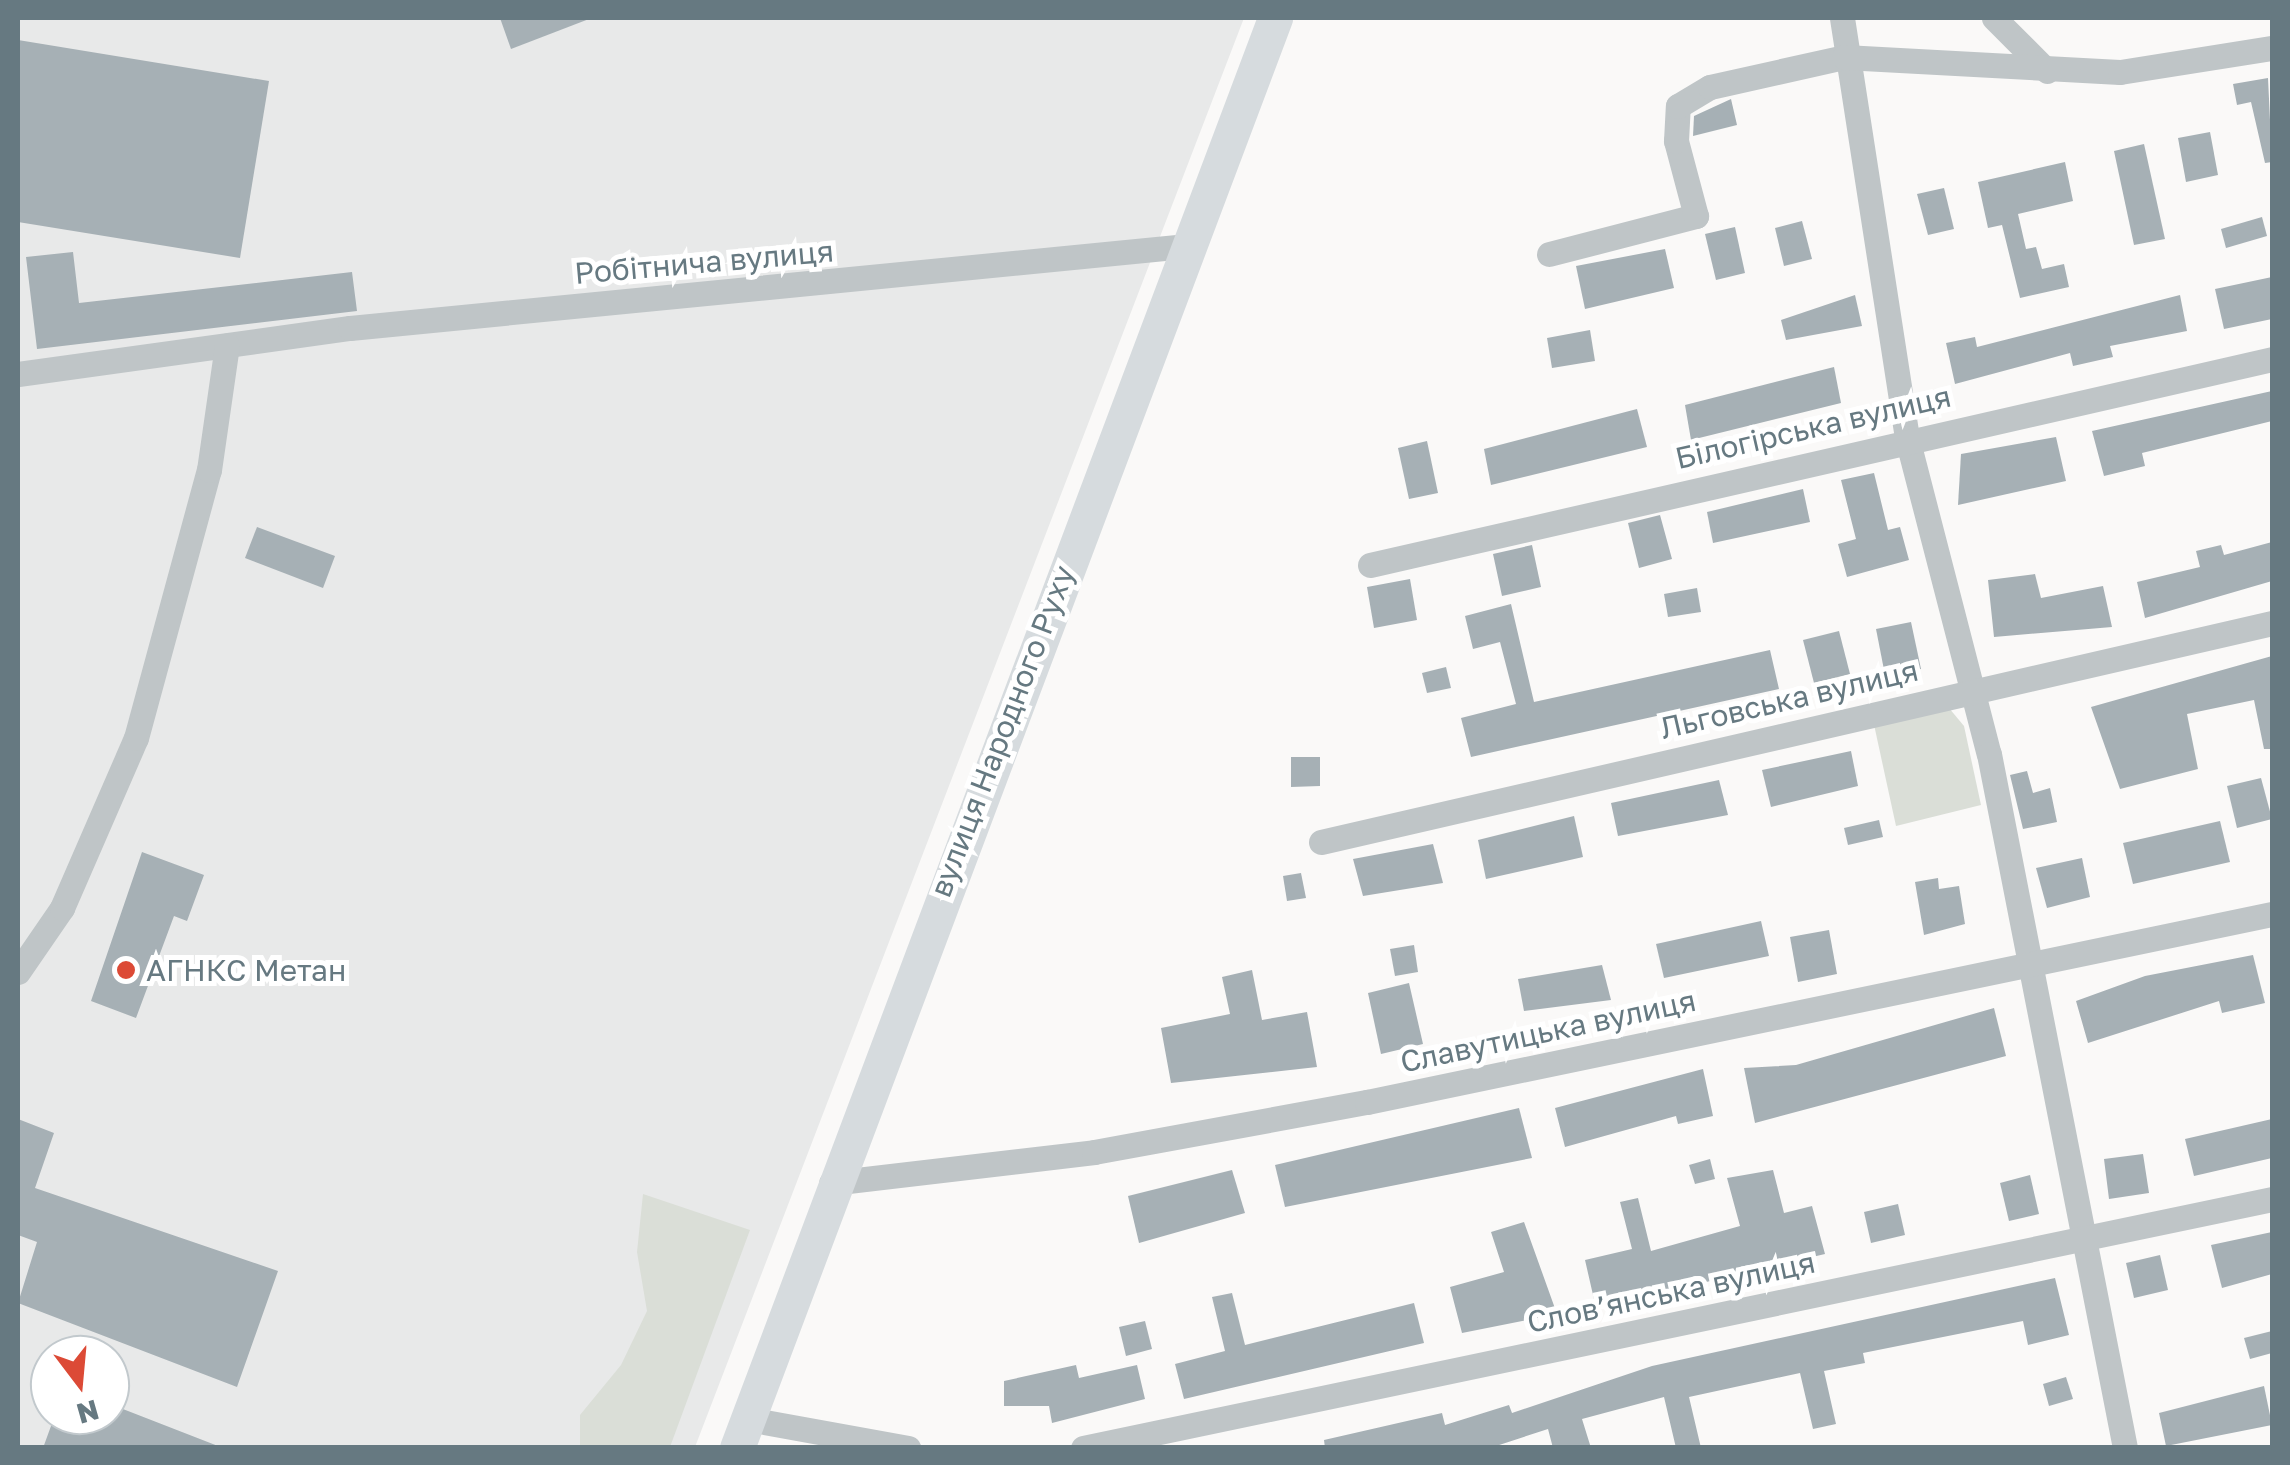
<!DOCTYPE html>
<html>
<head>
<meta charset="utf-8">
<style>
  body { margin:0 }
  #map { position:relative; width:2290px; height:1465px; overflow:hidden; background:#faf9f8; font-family:"Golos Text",sans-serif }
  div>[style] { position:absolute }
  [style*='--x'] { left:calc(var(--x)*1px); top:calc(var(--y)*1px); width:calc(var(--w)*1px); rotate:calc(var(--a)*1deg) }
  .built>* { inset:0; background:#e8e9e9 }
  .green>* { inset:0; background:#daded7 }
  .building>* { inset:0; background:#a6b0b5 }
  .minor>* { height:25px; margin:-12.5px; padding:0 12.5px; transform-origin:12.5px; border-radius:12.5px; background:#bfc5c7 }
  .secondary>* { height:35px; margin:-17.5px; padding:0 17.5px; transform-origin:17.5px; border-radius:17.5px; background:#d6dbde }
  .dots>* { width:28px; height:28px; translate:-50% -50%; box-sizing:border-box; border:5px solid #fff; border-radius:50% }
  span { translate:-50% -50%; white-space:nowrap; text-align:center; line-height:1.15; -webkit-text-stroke:10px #fff; paint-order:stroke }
  .street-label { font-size:30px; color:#667981 }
  .poi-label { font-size:30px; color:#667981 }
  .left { translate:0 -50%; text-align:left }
  .frame { position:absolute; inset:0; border:20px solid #667981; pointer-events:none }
  .north { position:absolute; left:30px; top:1335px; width:100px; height:100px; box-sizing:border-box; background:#fff; border:2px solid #c2c9cd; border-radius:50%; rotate:164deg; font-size:28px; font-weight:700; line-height:40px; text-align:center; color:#667981 }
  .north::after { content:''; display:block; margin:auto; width:35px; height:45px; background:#dc4a36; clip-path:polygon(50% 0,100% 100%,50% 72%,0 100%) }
</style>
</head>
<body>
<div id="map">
  <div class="built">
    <div style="clip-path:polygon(evenodd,18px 18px,1244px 18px,695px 1447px,18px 1447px,18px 18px,50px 1355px,110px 1355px,110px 1415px,50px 1415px,50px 1355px)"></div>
  </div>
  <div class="green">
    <div style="clip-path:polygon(1949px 708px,1964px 726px,1981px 805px,1896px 826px,1873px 720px)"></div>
    <div style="clip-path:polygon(643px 1194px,750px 1230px,670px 1447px,580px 1447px,580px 1415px,621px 1365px,647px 1311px,637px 1252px)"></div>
  </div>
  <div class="building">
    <div style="clip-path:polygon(500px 18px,589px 18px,589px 19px,511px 49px)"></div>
    <div style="clip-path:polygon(18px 40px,269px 81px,240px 258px,18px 222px)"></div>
    <div style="clip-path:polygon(2268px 78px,2272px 162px,2265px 163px,2251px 102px,2237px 105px,2233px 84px)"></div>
    <div style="clip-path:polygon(1731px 99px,1737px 125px,1693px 136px,1694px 116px)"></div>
    <div style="clip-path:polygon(2210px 132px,2218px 175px,2186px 182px,2178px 138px)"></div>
    <div style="clip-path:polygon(2144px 144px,2165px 239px,2134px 245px,2114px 151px)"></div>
    <div style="clip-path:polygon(2065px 162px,2073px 201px,2018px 214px,2026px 249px,2036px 247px,2042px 269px,2064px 264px,2069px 287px,2020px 298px,2002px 225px,1988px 228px,1978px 182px)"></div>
    <div style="clip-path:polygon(1944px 188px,1954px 229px,1928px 235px,1917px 194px)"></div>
    <div style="clip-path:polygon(2262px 217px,2267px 236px,2226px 248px,2221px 229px)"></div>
    <div style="clip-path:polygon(1802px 221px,1812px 259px,1784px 266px,1775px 228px)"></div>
    <div style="clip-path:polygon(1735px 227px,1745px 273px,1716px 280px,1705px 234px)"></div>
    <div style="clip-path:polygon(1665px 249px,1674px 288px,1585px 309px,1576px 266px)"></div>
    <div style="clip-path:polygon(73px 252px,79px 303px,352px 272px,357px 311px,37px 349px,26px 257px)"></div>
    <div style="clip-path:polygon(2272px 277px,2272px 319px,2224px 329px,2215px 289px)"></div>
    <div style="clip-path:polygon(1855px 295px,1862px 326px,1786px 340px,1781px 320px)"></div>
    <div style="clip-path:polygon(2180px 295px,2187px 331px,2110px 346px,2113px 357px,2073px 366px,2070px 353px,1955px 384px,1946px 343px,1975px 337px,1977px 347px)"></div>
    <div style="clip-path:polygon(1590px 330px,1595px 361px,1552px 368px,1547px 338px)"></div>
    <div style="clip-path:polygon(1834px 367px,1841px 403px,1691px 440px,1685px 405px)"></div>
    <div style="clip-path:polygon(2272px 391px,2272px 421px,2142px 453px,2145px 466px,2104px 476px,2092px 431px)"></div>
    <div style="clip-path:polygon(1637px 409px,1647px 447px,1491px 485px,1484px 449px)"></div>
    <div style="clip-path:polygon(2056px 437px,2066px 481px,1958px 505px,1961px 454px)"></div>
    <div style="clip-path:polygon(1427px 441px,1438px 493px,1409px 499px,1398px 448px)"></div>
    <div style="clip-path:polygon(1874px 473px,1888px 530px,1900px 527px,1909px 560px,1847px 577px,1838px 544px,1856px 539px,1841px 480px)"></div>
    <div style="clip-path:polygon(1803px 489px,1810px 522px,1713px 543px,1707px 512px)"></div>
    <div style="clip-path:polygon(1660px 515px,1672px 559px,1639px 568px,1628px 523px)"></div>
    <div style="clip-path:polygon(257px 527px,335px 556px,323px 588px,245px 558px)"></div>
    <div style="clip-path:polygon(2272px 542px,2272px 581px,2145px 618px,2137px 582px,2200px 567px,2196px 551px,2221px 545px,2224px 555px)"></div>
    <div style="clip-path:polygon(1532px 545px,1541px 587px,1502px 596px,1493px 554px)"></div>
    <div style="clip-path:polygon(2035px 574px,2041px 598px,2103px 586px,2112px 627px,1994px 637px,1988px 580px)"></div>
    <div style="clip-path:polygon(1410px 579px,1417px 620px,1374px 628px,1367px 587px)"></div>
    <div style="clip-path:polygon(1697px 588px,1701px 612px,1668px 617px,1664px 594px)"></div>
    <div style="clip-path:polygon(1511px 604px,1534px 702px,1770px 650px,1779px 689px,1471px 757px,1461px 718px,1516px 704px,1500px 642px,1473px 649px,1465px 616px)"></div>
    <div style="clip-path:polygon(1911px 622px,1921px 669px,1885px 675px,1876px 629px)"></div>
    <div style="clip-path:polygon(1839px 631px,1850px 674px,1814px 683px,1803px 640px)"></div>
    <div style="clip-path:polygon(2272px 656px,2272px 749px,2264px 749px,2254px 700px,2187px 714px,2198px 769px,2120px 789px,2091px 707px)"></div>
    <div style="clip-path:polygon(1446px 667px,1451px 688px,1427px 693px,1422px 673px)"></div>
    <div style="clip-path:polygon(1851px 751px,1858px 786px,1771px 807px,1762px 770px)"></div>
    <div style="clip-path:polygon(1291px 757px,1320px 757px,1320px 786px,1291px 787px)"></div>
    <div style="clip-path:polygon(2027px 771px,2033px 793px,2050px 788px,2057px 822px,2023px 829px,2010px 775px)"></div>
    <div style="clip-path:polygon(2261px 778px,2272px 819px,2237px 828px,2227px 786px)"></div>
    <div style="clip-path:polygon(1719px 780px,1728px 815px,1618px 836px,1611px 803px)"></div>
    <div style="clip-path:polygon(1574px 816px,1583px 857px,1486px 879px,1478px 840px)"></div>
    <div style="clip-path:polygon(1879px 820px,1883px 837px,1848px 845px,1844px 828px)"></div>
    <div style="clip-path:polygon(2220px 821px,2230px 862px,2133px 884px,2123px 843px)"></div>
    <div style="clip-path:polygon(1433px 844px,1443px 883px,1363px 896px,1353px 859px)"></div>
    <div style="clip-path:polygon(142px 852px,204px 875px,187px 921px,174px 916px,136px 1018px,91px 1001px)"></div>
    <div style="clip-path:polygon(2082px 858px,2090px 897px,2047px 908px,2036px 868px)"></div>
    <div style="clip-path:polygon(1301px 873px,1306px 898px,1287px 901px,1283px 876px)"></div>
    <div style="clip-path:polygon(1938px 878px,1939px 889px,1959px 886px,1965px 924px,1924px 935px,1915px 882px)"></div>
    <div style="clip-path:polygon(1761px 921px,1769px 956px,1664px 978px,1656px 944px)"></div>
    <div style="clip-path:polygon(1829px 930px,1837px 974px,1798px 982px,1790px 937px)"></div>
    <div style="clip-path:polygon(1414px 945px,1418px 972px,1395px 976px,1390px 949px)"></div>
    <div style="clip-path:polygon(2253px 955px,2265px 1003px,2222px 1013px,2219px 1001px,2088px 1043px,2076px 1001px,2145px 976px)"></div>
    <div style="clip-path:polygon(1602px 965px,1611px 1000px,1524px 1011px,1518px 979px)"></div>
    <div style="clip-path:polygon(1252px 970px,1262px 1020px,1307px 1012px,1317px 1067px,1171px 1083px,1161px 1028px,1230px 1014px,1222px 977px)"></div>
    <div style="clip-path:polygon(1409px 983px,1423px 1044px,1381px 1054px,1368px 993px)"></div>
    <div style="clip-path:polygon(1994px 1008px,2006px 1056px,1755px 1123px,1744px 1068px,1796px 1065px)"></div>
    <div style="clip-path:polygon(1703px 1069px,1713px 1116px,1678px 1124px,1676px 1116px,1565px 1147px,1555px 1108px)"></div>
    <div style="clip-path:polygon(1519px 1108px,1532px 1158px,1285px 1207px,1275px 1165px)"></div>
    <div style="clip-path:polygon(18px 1119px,54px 1133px,35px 1188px,278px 1271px,237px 1387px,18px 1303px,37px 1242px,18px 1235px)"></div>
    <div style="clip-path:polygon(2272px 1119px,2272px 1158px,2194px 1176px,2185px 1139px)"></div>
    <div style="clip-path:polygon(2143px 1154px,2149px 1193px,2109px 1199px,2104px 1159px)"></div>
    <div style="clip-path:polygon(1710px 1159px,1715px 1179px,1695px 1184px,1689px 1165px)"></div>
    <div style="clip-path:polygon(1232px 1170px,1245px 1213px,1139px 1243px,1128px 1196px)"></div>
    <div style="clip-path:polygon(1773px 1170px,1784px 1213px,1812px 1206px,1825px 1254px,1596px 1308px,1585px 1260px,1632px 1249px,1620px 1202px,1638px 1198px,1651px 1251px,1740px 1226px,1727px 1178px)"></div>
    <div style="clip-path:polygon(2030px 1175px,2039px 1214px,2009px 1221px,2000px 1183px)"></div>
    <div style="clip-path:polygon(1898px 1204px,1905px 1235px,1871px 1243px,1864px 1212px)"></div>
    <div style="clip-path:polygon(1524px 1222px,1557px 1314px,1462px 1333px,1450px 1287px,1504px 1272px,1491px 1232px)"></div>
    <div style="clip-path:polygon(2272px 1232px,2272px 1274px,2222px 1288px,2211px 1245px)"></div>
    <div style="clip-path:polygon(2160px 1255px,2168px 1290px,2134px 1298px,2126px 1263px)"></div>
    <div style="clip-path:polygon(2055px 1278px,2069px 1335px,2028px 1345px,2023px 1321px,1863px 1353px,1865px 1363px,1824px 1371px,1836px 1424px,1813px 1429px,1800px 1373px,1689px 1397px,1701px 1448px,1676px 1448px,1664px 1397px,1582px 1419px,1591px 1448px,1553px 1448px,1548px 1429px,1490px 1448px,1325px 1448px,1324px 1440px,1442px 1413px,1445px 1425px,1509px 1405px,1512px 1413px,1652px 1366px)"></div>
    <div style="clip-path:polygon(1232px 1293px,1245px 1345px,1414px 1303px,1424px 1343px,1184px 1399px,1175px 1364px,1225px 1351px,1212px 1297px)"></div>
    <div style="clip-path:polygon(1145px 1321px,1152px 1349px,1126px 1356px,1119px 1327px)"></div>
    <div style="clip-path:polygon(2272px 1331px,2272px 1353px,2250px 1359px,2244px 1338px)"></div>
    <div style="clip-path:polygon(1076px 1365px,1079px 1378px,1137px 1365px,1145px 1399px,1052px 1423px,1049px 1406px,1004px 1406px,1004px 1381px)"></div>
    <div style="clip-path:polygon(2066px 1377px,2073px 1399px,2049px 1406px,2043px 1384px)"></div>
    <div style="clip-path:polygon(2264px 1386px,2272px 1425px,2166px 1446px,2159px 1413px)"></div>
    <div style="clip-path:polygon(110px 1404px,218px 1446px,218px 1448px,43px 1448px,55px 1415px,110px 1415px)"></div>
  </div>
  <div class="minor">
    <div style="--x:1842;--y:18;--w:425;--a:81.2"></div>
    <div style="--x:1907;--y:438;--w:326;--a:75.5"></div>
    <div style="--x:1989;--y:754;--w:707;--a:78.91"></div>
    <div style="--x:1994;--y:18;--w:75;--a:45"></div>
    <div style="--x:1549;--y:254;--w:152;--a:-14.5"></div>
    <div style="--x:1696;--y:216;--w:78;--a:-104.9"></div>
    <div style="--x:1676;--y:141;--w:35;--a:-87"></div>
    <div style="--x:1678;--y:106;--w:37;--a:-31"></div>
    <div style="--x:1710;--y:87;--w:137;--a:-12.6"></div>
    <div style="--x:1844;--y:57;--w:276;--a:3.1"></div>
    <div style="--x:2120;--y:72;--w:154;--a:-9"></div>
    <div style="--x:18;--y:374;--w:335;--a:-7.9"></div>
    <div style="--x:350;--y:328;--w:841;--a:-5.6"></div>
    <div style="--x:1370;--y:565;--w:925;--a:-12.86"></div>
    <div style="--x:1321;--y:842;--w:976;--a:-12.97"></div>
    <div style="--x:18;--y:972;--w:78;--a:-55.5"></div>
    <div style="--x:62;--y:908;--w:185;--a:-66.5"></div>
    <div style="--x:136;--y:738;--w:278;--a:-74.8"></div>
    <div style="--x:209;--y:470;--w:126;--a:-81.8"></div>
    <div style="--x:831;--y:1183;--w:265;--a:-6.7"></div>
    <div style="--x:1094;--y:1152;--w:278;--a:-10.4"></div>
    <div style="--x:1367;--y:1102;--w:924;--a:-11.74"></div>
    <div style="--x:748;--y:1419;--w:163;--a:10.3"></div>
    <div style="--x:1083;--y:1448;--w:1215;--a:-11.83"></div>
  </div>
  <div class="secondary">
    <div style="--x:737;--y:1448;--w:1528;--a:-69.38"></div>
  </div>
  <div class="dots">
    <div style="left:126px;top:970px;background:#dc4a36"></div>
  </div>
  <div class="street-label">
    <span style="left:704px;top:262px;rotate:-5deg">Робітнича вулиця</span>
    <span style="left:1813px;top:427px;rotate:-13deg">Білогірська вулиця</span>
    <span style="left:1789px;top:699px;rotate:-13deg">Льговська вулиця</span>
    <span style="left:1002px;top:731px;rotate:-69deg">вулиця Народного Руху</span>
    <span style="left:1548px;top:1031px;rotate:-12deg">Славутицька вулиця</span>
    <span style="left:1671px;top:1292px;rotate:-12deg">Словʼянська вулиця</span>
  </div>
  <div class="poi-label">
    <span class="left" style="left:146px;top:970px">АГНКС Метан</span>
  </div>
  <div class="frame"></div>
  <div class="north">N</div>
</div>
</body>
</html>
